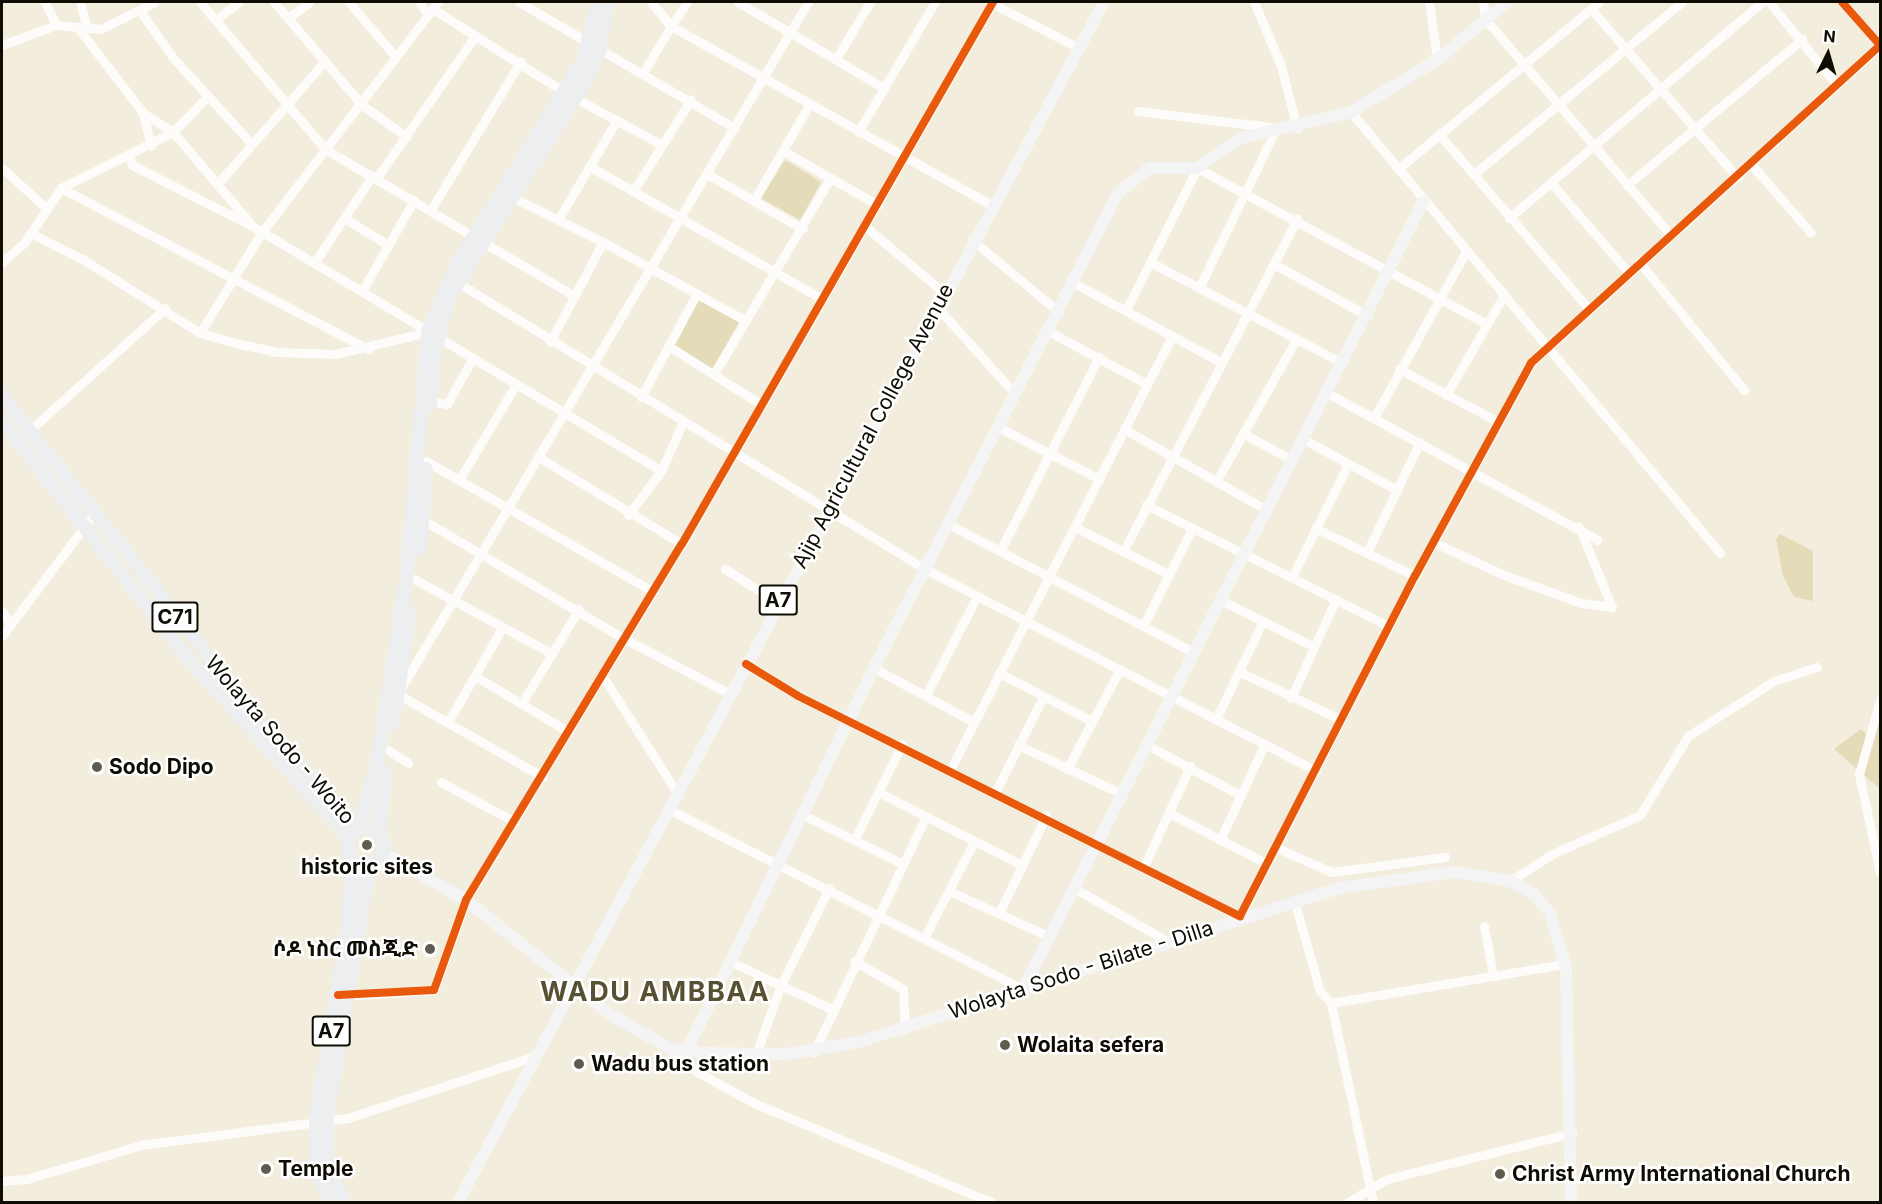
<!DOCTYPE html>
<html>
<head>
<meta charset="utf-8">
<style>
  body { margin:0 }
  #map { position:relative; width:1882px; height:1204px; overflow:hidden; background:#f2eddc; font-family:Inter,"Noto Sans Ethiopic",sans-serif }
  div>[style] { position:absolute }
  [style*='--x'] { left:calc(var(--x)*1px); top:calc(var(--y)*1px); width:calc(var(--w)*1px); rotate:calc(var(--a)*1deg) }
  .green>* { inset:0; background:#e4dbb9 }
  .minor>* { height:9px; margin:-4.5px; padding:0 4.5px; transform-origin:4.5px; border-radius:4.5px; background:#fdfcfa }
  .major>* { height:12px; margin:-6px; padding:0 6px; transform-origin:6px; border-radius:6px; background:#f4f4f4 }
  .highway>* { height:14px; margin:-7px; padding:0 7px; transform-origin:7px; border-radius:7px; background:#eceef0 }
  .highway>.ring { margin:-7px; padding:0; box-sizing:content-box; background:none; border:14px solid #eceef0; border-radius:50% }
  .cycleway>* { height:8px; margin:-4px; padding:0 4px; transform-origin:4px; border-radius:4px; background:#e8590c }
  .dots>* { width:16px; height:16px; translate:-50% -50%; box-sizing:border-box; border:3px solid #fff; border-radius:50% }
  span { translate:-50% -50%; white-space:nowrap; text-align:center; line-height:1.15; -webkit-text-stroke:5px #fff; paint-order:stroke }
  .shield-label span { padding:2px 4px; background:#fff; border:2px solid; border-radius:4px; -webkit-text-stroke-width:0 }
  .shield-label { font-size:20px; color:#0f0c03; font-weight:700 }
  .street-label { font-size:21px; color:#0f0c03 }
  .poi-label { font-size:21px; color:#0f0c03; font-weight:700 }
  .left { translate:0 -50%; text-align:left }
  .right { translate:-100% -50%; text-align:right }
  .district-label { font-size:27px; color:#575033; font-weight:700; letter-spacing:1.5px }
  .frame { position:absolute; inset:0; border:3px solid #0f0c03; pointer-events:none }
  .north { position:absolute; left:1798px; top:24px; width:60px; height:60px; -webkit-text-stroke:4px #fff; paint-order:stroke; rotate:5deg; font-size:16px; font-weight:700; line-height:24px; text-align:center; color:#0f0c03 }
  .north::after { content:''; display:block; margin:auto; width:21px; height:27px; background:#0f0c03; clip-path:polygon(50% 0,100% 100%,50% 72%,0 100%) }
</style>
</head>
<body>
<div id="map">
  <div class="green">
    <div style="clip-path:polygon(785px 160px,821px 182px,800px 220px,761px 198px)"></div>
    <div style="clip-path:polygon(698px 297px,739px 322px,712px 369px,673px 345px)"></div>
    <div style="clip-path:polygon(1780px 534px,1813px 551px,1813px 601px,1794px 597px,1783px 576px,1776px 539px)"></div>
    <div style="clip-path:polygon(1880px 709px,1880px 789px,1834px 749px,1861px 729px,1872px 739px)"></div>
  </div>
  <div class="minor">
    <div style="--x:45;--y:2;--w:25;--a:64"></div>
    <div style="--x:80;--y:2;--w:28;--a:75"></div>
    <div style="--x:200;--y:2;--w:193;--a:49.6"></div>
    <div style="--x:325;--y:149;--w:290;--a:30.5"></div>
    <div style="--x:274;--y:2;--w:135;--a:49.5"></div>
    <div style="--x:362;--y:105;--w:55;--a:35.4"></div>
    <div style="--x:349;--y:2;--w:71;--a:49.6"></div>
    <div style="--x:419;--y:2;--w:16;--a:55"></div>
    <div style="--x:519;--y:2;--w:250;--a:30.3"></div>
    <div style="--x:651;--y:2;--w:31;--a:50"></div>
    <div style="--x:671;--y:26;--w:29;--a:-56"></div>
    <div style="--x:738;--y:2;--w:169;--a:30.5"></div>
    <div style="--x:989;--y:2;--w:101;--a:27.1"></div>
    <div style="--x:1254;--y:2;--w:69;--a:67.1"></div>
    <div style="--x:1281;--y:66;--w:64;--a:75.5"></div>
    <div style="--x:1429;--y:2;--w:59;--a:82.1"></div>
    <div style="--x:1483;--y:2;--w:17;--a:83"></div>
    <div style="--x:1485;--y:19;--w:285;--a:49.3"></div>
    <div style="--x:1769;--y:2;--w:104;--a:50.8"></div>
    <div style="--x:433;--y:9;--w:157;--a:32.3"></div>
    <div style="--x:566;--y:93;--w:109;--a:28.4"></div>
    <div style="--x:1591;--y:9;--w:223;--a:49"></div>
    <div style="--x:140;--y:11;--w:59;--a:54.7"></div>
    <div style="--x:174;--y:59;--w:115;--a:47.5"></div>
    <div style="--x:290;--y:17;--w:24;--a:-38"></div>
    <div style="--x:215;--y:20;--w:30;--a:-37"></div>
    <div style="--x:79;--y:29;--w:106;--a:52.7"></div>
    <div style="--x:143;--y:113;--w:36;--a:32"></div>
    <div style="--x:173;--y:132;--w:122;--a:49.7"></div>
    <div style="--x:2;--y:45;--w:58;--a:-20.3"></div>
    <div style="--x:56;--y:25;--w:45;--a:5.1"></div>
    <div style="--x:101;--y:29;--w:60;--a:-26.6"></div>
    <div style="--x:836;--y:59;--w:66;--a:-59.2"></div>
    <div style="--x:643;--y:73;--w:55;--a:-59.2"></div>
    <div style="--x:671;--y:26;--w:367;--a:29.2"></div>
    <div style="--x:1138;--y:111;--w:142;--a:6.9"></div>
    <div style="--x:1351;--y:112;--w:575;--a:50.08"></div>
    <div style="--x:143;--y:113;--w:34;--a:76"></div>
    <div style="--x:858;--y:132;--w:151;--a:-59.4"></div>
    <div style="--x:1439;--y:134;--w:229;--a:49.4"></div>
    <div style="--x:785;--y:152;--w:107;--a:29.7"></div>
    <div style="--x:129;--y:155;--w:10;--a:73"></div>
    <div style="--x:132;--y:165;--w:137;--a:26.9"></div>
    <div style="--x:254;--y:227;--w:475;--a:30.9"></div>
    <div style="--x:1751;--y:164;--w:91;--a:49"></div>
    <div style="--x:589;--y:166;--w:268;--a:29.7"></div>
    <div style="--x:2;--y:168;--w:58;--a:42.2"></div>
    <div style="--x:1398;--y:169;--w:261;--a:-39.7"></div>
    <div style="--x:1474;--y:174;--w:270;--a:-39.6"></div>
    <div style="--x:709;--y:175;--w:108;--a:29.9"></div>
    <div style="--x:376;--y:179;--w:174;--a:-55.3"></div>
    <div style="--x:219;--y:182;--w:161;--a:-48.8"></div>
    <div style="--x:1552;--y:184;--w:116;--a:49.2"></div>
    <div style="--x:1627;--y:185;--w:228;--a:-39.8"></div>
    <div style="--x:61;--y:188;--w:347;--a:27.7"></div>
    <div style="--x:634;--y:190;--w:107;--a:-57.9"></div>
    <div style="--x:512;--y:197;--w:102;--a:26.3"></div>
    <div style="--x:754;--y:200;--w:110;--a:-59.9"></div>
    <div style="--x:430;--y:211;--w:175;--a:-58.8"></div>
    <div style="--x:344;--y:218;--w:52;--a:31.5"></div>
    <div style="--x:559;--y:218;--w:114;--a:-59.4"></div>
    <div style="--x:1509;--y:218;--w:333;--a:-40.5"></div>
    <div style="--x:866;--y:227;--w:102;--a:40.2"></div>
    <div style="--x:30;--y:233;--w:60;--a:26.6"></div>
    <div style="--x:84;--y:260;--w:137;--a:32.2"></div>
    <div style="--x:200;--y:333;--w:36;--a:16"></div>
    <div style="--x:235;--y:343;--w:43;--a:12.1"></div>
    <div style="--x:277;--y:352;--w:58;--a:2"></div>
    <div style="--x:335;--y:354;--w:96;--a:-13.3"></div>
    <div style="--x:972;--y:240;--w:113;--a:39.6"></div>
    <div style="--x:2;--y:262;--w:30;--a:-41"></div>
    <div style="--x:25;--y:242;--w:65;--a:-56.3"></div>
    <div style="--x:61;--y:188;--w:125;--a:-26.6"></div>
    <div style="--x:173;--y:132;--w:49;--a:-45.8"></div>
    <div style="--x:1150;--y:262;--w:217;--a:27.7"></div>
    <div style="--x:1639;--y:262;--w:166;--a:50.6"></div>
    <div style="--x:314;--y:263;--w:105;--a:-56.3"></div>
    <div style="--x:1274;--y:264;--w:107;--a:29"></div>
    <div style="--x:457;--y:282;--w:549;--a:31.52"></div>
    <div style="--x:925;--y:569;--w:440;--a:27.3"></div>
    <div style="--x:1074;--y:283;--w:167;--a:28.3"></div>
    <div style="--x:1199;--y:288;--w:174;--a:-64.2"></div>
    <div style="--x:362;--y:291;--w:105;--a:-60.3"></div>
    <div style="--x:937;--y:307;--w:117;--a:48.1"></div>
    <div style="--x:1126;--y:310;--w:159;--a:-63.4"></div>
    <div style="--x:1197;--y:168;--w:327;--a:28.3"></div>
    <div style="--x:1048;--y:331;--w:112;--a:28.2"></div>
    <div style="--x:200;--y:333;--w:119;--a:-58.5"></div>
    <div style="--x:262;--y:232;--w:290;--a:-52.6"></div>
    <div style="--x:550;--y:342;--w:113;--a:-62.1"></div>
    <div style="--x:603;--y:242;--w:163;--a:28.9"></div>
    <div style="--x:670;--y:347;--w:107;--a:32.3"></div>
    <div style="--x:1399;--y:369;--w:111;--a:28"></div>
    <div style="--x:714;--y:374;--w:226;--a:-59.3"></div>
    <div style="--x:1327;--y:393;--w:308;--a:28.5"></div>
    <div style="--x:1446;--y:395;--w:116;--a:-59.9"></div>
    <div style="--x:641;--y:397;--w:118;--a:-61.7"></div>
    <div style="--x:430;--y:401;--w:17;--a:10"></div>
    <div style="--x:447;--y:404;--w:51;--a:-60.9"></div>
    <div style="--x:1374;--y:418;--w:191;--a:-61.1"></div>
    <div style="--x:998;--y:427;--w:114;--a:27.2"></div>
    <div style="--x:1124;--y:429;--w:162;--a:29.6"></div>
    <div style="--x:29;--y:431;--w:183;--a:-42.1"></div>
    <div style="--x:1244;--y:434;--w:55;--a:28.4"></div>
    <div style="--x:1303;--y:439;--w:107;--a:28.5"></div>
    <div style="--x:540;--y:458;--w:166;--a:31.2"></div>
    <div style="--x:426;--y:461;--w:261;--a:29.9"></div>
    <div style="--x:459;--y:480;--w:109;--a:-59.2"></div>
    <div style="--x:1216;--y:482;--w:162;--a:-60.7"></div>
    <div style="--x:1146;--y:505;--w:271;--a:26.5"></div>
    <div style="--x:628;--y:515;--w:55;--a:-53.1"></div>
    <div style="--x:661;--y:471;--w:54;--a:-65.8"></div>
    <div style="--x:425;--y:521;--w:230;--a:30.6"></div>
    <div style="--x:623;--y:638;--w:121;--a:27.6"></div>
    <div style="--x:950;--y:525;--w:272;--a:27.6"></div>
    <div style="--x:1075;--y:527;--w:106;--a:26.8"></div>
    <div style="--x:1315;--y:528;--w:111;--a:25.6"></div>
    <div style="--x:1433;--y:542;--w:78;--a:24.9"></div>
    <div style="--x:1504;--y:575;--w:82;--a:20"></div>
    <div style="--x:1581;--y:603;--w:31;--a:7"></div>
    <div style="--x:1612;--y:607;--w:87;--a:-112.4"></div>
    <div style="--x:1001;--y:549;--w:216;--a:-63"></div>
    <div style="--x:1123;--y:552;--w:376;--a:-62.4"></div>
    <div style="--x:1367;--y:552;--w:122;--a:-64.3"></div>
    <div style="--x:725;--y:569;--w:62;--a:32.4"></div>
    <div style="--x:1292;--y:577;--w:126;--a:-63.6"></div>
    <div style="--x:414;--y:579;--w:156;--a:28.4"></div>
    <div style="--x:1219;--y:599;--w:106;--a:26.8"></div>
    <div style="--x:2;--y:611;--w:15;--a:58"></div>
    <div style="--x:1144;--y:624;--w:106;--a:-63.2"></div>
    <div style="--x:2;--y:636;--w:153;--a:-53"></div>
    <div style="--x:746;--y:664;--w:61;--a:31.6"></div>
    <div style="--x:798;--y:696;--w:494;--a:26.5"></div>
    <div style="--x:1240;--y:916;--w:382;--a:-62.8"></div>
    <div style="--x:1415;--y:576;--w:243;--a:-61.4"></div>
    <div style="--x:1531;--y:363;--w:472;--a:-42.3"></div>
    <div style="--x:1880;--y:45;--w:57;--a:-131.5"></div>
    <div style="--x:874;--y:668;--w:114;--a:28.4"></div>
    <div style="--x:1240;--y:672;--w:110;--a:25.2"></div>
    <div style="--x:999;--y:673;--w:105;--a:27.3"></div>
    <div style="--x:602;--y:675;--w:143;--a:57.5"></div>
    <div style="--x:475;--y:676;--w:109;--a:30.8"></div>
    <div style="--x:401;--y:688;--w:798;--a:-59.32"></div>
    <div style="--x:394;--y:692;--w:172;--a:29.7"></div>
    <div style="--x:926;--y:695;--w:111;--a:-62.7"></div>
    <div style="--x:1291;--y:698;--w:109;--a:-65.6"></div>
    <div style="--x:1880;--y:700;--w:77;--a:105.8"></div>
    <div style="--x:1859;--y:774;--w:101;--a:78"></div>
    <div style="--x:522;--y:703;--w:110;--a:-58.8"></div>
    <div style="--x:1216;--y:719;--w:106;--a:-64.4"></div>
    <div style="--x:448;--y:722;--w:108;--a:-60.1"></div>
    <div style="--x:1145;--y:744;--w:108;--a:28.2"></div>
    <div style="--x:1018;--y:745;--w:113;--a:25.2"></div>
    <div style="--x:388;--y:750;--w:24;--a:33"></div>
    <div style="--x:951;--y:768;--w:485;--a:-62.9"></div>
    <div style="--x:1067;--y:769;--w:113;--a:-62.1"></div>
    <div style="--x:441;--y:782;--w:84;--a:28.4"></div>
    <div style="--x:996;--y:791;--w:105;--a:-63.4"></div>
    <div style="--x:878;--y:792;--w:161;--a:26.9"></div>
    <div style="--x:672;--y:811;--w:394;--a:26.9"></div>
    <div style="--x:1169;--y:813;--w:111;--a:27.3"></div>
    <div style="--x:803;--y:815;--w:111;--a:26.1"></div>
    <div style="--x:854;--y:840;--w:107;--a:-63.4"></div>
    <div style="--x:1220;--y:840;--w:105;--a:-65.1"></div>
    <div style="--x:1277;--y:848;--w:60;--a:23.6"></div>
    <div style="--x:1332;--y:872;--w:114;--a:-7.6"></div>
    <div style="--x:1145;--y:864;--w:108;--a:-65.3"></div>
    <div style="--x:1510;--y:881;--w:52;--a:-32.5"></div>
    <div style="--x:1554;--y:853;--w:94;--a:-23.8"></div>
    <div style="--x:1640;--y:815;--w:92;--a:-58.7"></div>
    <div style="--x:1688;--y:736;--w:102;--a:-32.6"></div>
    <div style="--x:1774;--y:681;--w:45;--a:-18"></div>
    <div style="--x:1072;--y:887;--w:112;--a:29.6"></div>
    <div style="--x:949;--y:891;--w:109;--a:24.4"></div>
    <div style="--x:1294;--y:900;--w:95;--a:74.1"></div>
    <div style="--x:1320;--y:991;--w:16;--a:47"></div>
    <div style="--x:1331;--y:1003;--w:237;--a:-9.5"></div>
    <div style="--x:999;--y:913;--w:108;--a:-64.1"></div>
    <div style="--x:1484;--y:926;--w:51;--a:79.8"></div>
    <div style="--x:925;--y:936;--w:106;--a:-62.5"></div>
    <div style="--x:854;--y:961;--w:56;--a:29.7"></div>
    <div style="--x:903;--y:989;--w:40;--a:87.1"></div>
    <div style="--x:731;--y:962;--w:111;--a:25"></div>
    <div style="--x:344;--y:996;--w:90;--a:-3.8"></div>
    <div style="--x:434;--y:990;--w:96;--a:-70.4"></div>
    <div style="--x:466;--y:900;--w:416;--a:-58.8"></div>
    <div style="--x:682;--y:544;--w:625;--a:-60.15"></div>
    <div style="--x:1331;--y:1003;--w:203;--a:78.1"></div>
    <div style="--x:671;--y:1049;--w:35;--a:41"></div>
    <div style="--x:697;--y:1072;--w:65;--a:28.5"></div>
    <div style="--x:754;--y:1103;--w:257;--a:22.7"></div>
    <div style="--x:814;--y:1052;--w:261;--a:-64.6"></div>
    <div style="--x:756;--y:1054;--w:71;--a:-70.3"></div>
    <div style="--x:780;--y:987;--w:110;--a:-63.7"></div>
    <div style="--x:2;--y:1181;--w:25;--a:-5"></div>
    <div style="--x:27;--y:1179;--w:119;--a:-16.6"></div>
    <div style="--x:141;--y:1145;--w:209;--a:-7.4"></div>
    <div style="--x:348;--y:1118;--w:198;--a:-18.3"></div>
    <div style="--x:1348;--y:1202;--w:45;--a:-30.5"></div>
    <div style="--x:1387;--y:1179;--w:191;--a:-14"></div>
  </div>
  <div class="major">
    <div style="--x:383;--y:853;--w:95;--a:29.5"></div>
    <div style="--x:466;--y:900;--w:181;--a:38.5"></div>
    <div style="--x:608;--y:1013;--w:73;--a:29.7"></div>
    <div style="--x:671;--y:1049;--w:37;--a:6"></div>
    <div style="--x:708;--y:1053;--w:78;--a:0.7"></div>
    <div style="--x:786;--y:1054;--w:74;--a:-9.3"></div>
    <div style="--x:859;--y:1042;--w:504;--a:-17.79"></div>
    <div style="--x:1339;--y:888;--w:117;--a:-7.9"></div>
    <div style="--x:1455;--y:872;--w:56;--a:9.3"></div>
    <div style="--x:1510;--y:881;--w:27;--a:28"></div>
    <div style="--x:1534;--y:894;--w:25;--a:50"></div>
    <div style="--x:1550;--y:913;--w:57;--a:73.8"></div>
    <div style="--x:1566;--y:968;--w:234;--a:88.8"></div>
    <div style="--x:1023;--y:989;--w:883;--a:-63.06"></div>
    <div style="--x:686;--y:1052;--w:428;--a:-63.9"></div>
    <div style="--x:874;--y:668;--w:534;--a:-62.81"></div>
    <div style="--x:1118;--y:193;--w:41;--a:-38"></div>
    <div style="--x:1150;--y:168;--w:47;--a:0"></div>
    <div style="--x:1197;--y:168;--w:53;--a:-34.3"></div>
    <div style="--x:1241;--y:138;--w:113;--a:-13.3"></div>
    <div style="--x:1351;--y:112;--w:100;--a:-31.2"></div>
    <div style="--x:1437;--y:60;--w:91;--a:-39.6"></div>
    <div style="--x:458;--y:1202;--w:1363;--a:-61.7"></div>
  </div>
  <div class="highway">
    <div style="--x:2;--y:396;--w:416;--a:51.5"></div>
    <div style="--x:261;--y:722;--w:145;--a:47.5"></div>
    <div style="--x:359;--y:829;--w:73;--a:-74.8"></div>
    <div style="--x:378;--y:759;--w:181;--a:-81.1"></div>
    <div style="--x:406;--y:580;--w:249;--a:-84.9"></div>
    <div style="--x:428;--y:332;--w:68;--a:-67.6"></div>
    <div style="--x:454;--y:269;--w:245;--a:-58.2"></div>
    <div style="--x:583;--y:61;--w:61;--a:-75.7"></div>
    <div style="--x:430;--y:405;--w:50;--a:-85.4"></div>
    <div style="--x:434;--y:355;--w:60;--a:-75.5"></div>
    <div style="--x:449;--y:297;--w:256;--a:-57.6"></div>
    <div style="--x:586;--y:81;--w:35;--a:-66"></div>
    <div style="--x:600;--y:49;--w:48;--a:-81.5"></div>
    <div style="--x:2;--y:421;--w:297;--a:52"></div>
    <div style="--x:185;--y:655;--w:246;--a:48.1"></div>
    <div style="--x:420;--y:548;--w:79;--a:-85.7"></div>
    <div style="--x:393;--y:723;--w:112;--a:-81.3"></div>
    <div class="ring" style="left:348px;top:828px;width:22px;height:22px"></div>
    <div style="--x:379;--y:832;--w:60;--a:-84.3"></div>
    <div style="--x:330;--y:1202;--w:35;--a:-114"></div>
    <div style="--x:316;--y:1170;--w:52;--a:-90"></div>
    <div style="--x:316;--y:1118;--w:196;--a:-80.6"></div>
    <div style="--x:348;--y:925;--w:67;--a:-86.6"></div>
    <div style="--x:344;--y:1202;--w:40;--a:-115"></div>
    <div style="--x:327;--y:1166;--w:49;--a:-90"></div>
    <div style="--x:327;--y:1117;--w:257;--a:-80.4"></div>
  </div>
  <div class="cycleway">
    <div style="--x:746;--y:664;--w:61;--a:31.6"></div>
    <div style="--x:798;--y:696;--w:494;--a:26.5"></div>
    <div style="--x:1240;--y:916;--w:382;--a:-62.8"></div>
    <div style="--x:1415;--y:576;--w:243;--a:-61.4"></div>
    <div style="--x:1531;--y:363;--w:472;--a:-42.3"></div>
    <div style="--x:1880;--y:45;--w:57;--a:-131.5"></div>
    <div style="--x:338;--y:995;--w:96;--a:-3"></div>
    <div style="--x:434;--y:990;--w:96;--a:-70.4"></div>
    <div style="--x:466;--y:900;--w:416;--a:-58.8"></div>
    <div style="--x:682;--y:544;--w:625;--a:-60.15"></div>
  </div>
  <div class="dots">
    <div style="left:97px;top:767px;background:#5e5b4f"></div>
    <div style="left:367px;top:845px;background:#5e5b4f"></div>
    <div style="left:430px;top:949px;background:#5e5b4f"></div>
    <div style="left:1005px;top:1045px;background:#5e5b4f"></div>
    <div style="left:579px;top:1064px;background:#5e5b4f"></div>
    <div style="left:266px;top:1169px;background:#5e5b4f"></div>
    <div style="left:1500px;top:1174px;background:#5e5b4f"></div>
  </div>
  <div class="shield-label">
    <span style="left:778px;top:600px">A7</span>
    <span style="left:175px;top:617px">C71</span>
    <span style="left:331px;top:1031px">A7</span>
  </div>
  <div class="street-label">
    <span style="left:873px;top:426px;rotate:-62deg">Ajip Agricultural College Avenue</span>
    <span style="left:280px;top:740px;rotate:49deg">Wolayta Sodo - Woito</span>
    <span style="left:1081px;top:970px;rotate:-18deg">Wolayta Sodo - Bilate - Dilla</span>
  </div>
  <div class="poi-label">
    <span class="left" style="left:109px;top:767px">Sodo Dipo</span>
    <span style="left:367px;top:867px">historic sites</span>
    <span class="right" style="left:418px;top:949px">ሶዶ ነስር መስጂድ</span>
    <span class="left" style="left:1017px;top:1045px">Wolaita sefera</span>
    <span class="left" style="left:591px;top:1064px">Wadu bus station</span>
    <span class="left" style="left:278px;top:1169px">Temple</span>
    <span class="left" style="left:1512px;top:1174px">Christ Army International Church</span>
  </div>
  <div class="district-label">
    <span style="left:655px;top:992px">WADU AMBBAA</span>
  </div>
  <div class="frame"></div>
  <div class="north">N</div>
</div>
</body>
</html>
